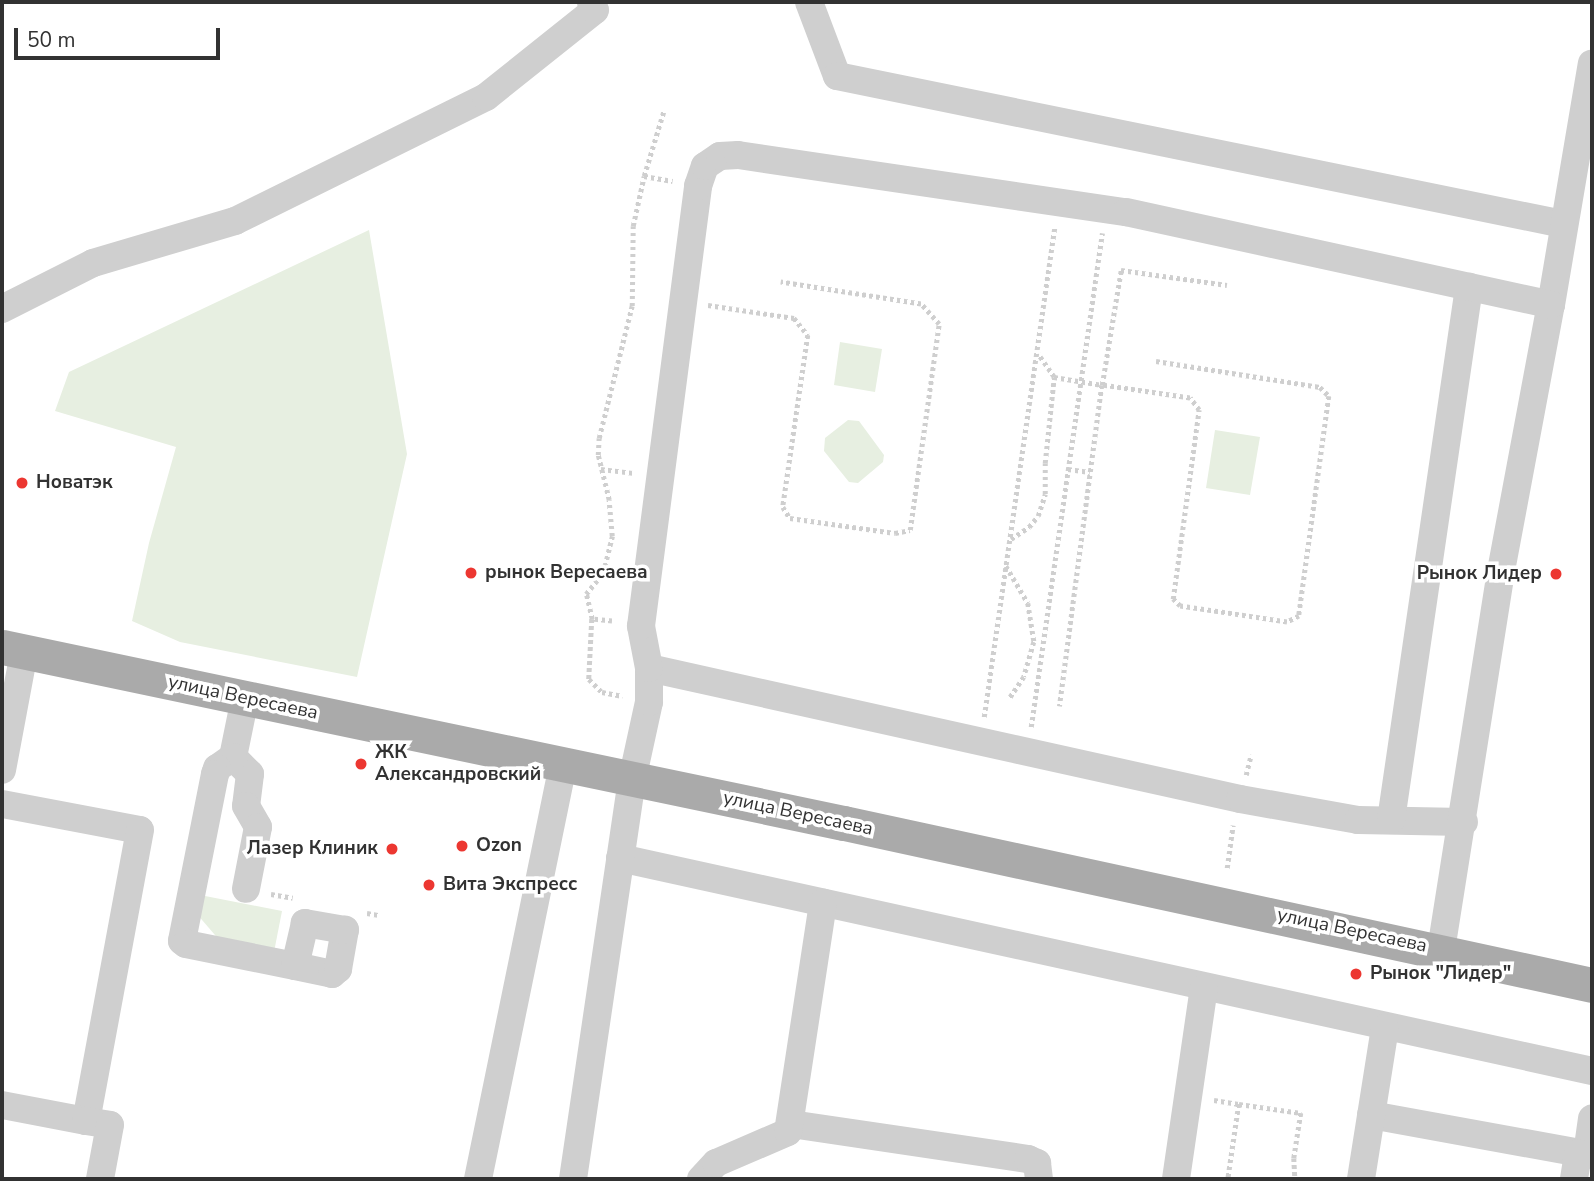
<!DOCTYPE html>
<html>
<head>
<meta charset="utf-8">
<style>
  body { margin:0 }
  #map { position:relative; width:1594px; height:1181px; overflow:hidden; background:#fff; font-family:"Nunito Sans",sans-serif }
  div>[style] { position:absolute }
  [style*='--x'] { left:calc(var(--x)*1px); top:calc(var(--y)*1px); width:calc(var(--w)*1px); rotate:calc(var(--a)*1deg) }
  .green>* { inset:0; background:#e7efe1 }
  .path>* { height:4.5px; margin-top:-2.25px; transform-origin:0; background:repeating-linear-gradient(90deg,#cfcfcf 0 3.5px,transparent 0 7px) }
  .minor>* { height:28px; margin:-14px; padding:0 14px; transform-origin:14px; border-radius:14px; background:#cfcfcf }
  .major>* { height:35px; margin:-17.5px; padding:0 17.5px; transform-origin:17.5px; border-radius:17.5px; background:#aaa }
  .dots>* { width:19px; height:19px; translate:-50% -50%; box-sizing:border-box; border:4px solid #fff; border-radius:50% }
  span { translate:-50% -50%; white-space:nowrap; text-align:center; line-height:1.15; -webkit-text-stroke:7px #fff; paint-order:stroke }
  .poi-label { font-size:19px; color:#323232; font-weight:700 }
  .left { translate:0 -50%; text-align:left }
  .right { translate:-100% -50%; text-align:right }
  .street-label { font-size:19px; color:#323232 }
  .frame { position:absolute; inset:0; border:4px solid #323232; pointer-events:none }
  .scale { position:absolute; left:14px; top:28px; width:206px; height:32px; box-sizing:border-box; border:4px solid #323232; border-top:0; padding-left:9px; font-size:21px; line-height:24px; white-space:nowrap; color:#323232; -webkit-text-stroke:5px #fff; paint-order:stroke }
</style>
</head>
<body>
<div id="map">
  <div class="green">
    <div style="clip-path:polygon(369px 230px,407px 454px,357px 677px,180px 642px,132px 621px,149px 543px,176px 447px,55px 411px,69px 372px)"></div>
    <div style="clip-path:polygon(840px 342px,882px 349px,875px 392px,834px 385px)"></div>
    <div style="clip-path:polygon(848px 420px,859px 421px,884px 455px,883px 462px,858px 483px,849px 482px,824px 451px,825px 438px)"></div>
    <div style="clip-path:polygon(1215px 430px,1260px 437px,1250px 495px,1206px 488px)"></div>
    <div style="clip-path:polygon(200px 895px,282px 911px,274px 952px,221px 942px,196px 913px)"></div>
  </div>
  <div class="path">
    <div style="--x:644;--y:176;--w:69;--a:-73.1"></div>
    <div style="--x:708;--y:305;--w:87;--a:8.6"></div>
    <div style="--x:794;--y:318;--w:22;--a:51"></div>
    <div style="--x:808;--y:335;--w:174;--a:98.3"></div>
    <div style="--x:783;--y:507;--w:13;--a:58"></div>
    <div style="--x:790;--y:518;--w:106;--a:8.1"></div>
    <div style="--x:895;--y:533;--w:15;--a:-11"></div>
    <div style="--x:910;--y:530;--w:208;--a:-82"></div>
    <div style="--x:939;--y:324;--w:27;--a:-132"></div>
    <div style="--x:921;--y:304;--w:142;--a:-171.1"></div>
    <div style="--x:1156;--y:361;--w:166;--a:9"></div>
    <div style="--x:1320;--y:387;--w:13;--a:45"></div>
    <div style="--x:1329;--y:396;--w:222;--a:97.8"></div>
    <div style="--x:1299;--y:616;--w:13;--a:153"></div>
    <div style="--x:1287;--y:622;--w:108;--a:-171.5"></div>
    <div style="--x:1180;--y:606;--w:10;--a:-135"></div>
    <div style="--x:1173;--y:599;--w:191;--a:-82.2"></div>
    <div style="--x:1199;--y:410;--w:15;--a:-127"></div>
    <div style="--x:1190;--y:398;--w:89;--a:-171.6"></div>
    <div style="--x:1102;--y:385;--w:117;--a:-80.6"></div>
    <div style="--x:1121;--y:270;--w:107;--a:8.1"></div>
    <div style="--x:1054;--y:377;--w:49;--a:9.5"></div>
    <div style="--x:1102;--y:385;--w:324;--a:97.5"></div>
    <div style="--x:601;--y:469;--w:34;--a:7"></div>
    <div style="--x:1068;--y:469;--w:22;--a:8"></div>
    <div style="--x:1011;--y:539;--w:22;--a:-34"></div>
    <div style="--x:1029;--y:527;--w:14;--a:-51"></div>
    <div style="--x:1038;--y:516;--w:23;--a:-72"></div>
    <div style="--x:1045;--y:494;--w:31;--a:-90"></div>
    <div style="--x:1045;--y:463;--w:86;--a:-84"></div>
    <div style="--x:1054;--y:377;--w:28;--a:-125"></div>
    <div style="--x:1006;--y:566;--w:43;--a:59.3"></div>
    <div style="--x:1028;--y:603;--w:39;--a:81"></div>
    <div style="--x:1034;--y:642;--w:36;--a:106"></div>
    <div style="--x:1024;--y:677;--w:27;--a:124"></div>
    <div style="--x:592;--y:619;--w:60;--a:92.9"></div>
    <div style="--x:589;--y:679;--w:18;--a:45"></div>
    <div style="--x:602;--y:692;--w:21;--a:11"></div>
    <div style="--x:612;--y:621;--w:20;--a:-174"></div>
    <div style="--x:592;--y:619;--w:26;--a:-103"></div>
    <div style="--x:586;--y:594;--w:27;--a:-51"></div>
    <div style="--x:603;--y:573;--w:38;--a:-76"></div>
    <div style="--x:612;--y:536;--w:36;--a:-95"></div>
    <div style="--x:609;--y:500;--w:46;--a:-103.7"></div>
    <div style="--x:598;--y:455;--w:17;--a:-87"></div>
    <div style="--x:599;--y:438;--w:136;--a:-76"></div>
    <div style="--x:632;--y:306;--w:80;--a:-89.3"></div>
    <div style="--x:633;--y:226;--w:51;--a:-77.6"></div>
    <div style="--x:644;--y:176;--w:29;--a:10"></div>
    <div style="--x:984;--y:717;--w:496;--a:-81.8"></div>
    <div style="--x:1031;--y:727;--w:499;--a:-81.8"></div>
    <div style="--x:1246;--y:775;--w:21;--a:-76"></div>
    <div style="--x:1227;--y:868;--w:43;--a:-82.1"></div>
    <div style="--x:271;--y:894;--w:22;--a:10"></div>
    <div style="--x:367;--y:913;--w:11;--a:10"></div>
    <div style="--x:1214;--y:1100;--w:25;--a:9"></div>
    <div style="--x:1239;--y:1104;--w:76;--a:98.3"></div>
    <div style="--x:1239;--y:1104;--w:63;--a:8.3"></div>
    <div style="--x:1301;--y:1113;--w:46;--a:98.8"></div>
    <div style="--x:1294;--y:1158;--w:21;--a:87"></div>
  </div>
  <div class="minor">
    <div style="--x:809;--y:2;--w:79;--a:69.3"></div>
    <div style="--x:837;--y:76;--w:741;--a:11.52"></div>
    <div style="--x:2;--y:309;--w:102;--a:-26.8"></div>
    <div style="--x:93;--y:263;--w:148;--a:-16.5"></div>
    <div style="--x:235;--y:221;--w:280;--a:-26.3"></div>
    <div style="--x:486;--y:97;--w:139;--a:-38.6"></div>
    <div style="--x:595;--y:10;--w:9;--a:-117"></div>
    <div style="--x:649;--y:668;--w:605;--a:12.5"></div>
    <div style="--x:1240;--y:799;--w:120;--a:10.1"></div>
    <div style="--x:1358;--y:820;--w:106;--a:1.1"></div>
    <div style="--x:245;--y:698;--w:60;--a:101.5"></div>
    <div style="--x:233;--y:757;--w:24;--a:45"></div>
    <div style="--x:250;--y:774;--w:32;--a:97"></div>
    <div style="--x:246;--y:806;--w:24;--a:60"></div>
    <div style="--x:258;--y:827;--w:63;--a:101"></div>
    <div style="--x:233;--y:757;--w:19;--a:145"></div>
    <div style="--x:217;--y:768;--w:6;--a:108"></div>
    <div style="--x:215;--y:774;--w:170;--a:101.2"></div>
    <div style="--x:182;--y:941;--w:5;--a:37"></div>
    <div style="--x:186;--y:944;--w:111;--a:11.4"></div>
    <div style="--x:295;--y:966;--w:38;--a:12"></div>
    <div style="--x:332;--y:974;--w:8;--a:-40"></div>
    <div style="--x:338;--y:969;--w:40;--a:-80"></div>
    <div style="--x:345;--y:930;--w:41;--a:-170.1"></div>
    <div style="--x:305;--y:923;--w:44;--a:103.1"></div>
    <div style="--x:2;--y:770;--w:120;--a:-79.4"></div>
    <div style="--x:2;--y:804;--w:140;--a:10.7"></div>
    <div style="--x:140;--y:830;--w:296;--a:100.5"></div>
    <div style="--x:86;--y:1121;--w:86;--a:-169.2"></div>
    <div style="--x:1391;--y:820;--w:539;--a:-81.67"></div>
    <div style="--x:620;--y:858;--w:995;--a:12.36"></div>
    <div style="--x:1441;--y:950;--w:384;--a:-81"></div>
    <div style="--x:1501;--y:571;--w:271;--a:-79.4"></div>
    <div style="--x:1551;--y:305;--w:245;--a:-80.4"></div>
    <div style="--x:1371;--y:1115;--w:225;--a:10.3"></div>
    <div style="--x:86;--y:1121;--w:24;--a:9"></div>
    <div style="--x:110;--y:1125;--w:55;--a:100.5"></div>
    <div style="--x:791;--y:1124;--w:240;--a:8.4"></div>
    <div style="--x:1028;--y:1159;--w:10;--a:24"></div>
    <div style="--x:1037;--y:1163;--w:16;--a:83"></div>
    <div style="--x:1587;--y:1154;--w:36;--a:-82"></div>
    <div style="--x:478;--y:1179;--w:422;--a:-78.4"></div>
    <div style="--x:573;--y:1179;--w:403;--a:-81.6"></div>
    <div style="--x:632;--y:780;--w:80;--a:-77.7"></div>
    <div style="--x:649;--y:702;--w:34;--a:-90"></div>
    <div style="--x:649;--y:668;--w:43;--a:-100.8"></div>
    <div style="--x:641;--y:626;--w:444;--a:-82.6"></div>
    <div style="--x:698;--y:186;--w:21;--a:-71"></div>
    <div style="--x:705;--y:166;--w:18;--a:-34"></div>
    <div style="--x:720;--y:156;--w:18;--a:-3"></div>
    <div style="--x:738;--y:155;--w:392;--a:8.4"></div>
    <div style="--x:1126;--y:212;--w:435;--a:12.3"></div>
    <div style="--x:701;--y:1179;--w:22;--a:-47"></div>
    <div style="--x:716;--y:1163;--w:78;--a:-23.3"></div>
    <div style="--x:788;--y:1132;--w:232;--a:-81.3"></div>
    <div style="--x:1176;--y:1179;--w:193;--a:-81.7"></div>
    <div style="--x:1361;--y:1179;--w:153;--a:-81"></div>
    <div style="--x:1574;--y:1179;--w:26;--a:-81"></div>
  </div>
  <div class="major">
    <div style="--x:2;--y:647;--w:860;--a:11.81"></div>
    <div style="--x:844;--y:823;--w:765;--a:12.22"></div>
  </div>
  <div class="dots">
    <div style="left:22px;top:483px;background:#ec3731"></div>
    <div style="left:471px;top:573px;background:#ec3731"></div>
    <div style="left:1556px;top:574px;background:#ec3731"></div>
    <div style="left:361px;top:764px;background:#ec3731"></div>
    <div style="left:462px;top:846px;background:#ec3731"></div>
    <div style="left:392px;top:849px;background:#ec3731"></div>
    <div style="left:429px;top:885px;background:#ec3731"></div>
    <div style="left:1356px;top:974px;background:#ec3731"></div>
  </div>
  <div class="poi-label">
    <span class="left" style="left:36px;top:483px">Новатэк</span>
    <span class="left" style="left:485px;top:573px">рынок Вересаева</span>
    <span class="right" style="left:1542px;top:574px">Рынок Лидер</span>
    <span class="left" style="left:375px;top:764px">ЖК<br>Александровский</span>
    <span class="left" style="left:476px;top:846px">Ozon</span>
    <span class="right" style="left:378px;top:849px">Лазер Клиник</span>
    <span class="left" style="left:443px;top:885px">Вита Экспресс</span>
    <span class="left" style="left:1370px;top:974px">Рынок "Лидер"</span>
  </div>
  <div class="street-label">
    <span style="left:243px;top:698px;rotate:12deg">улица Вересаева</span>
    <span style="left:798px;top:814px;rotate:12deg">улица Вересаева</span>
    <span style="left:1352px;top:931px;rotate:12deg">улица Вересаева</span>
  </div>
  <div class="frame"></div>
  <div class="scale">50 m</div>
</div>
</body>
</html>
